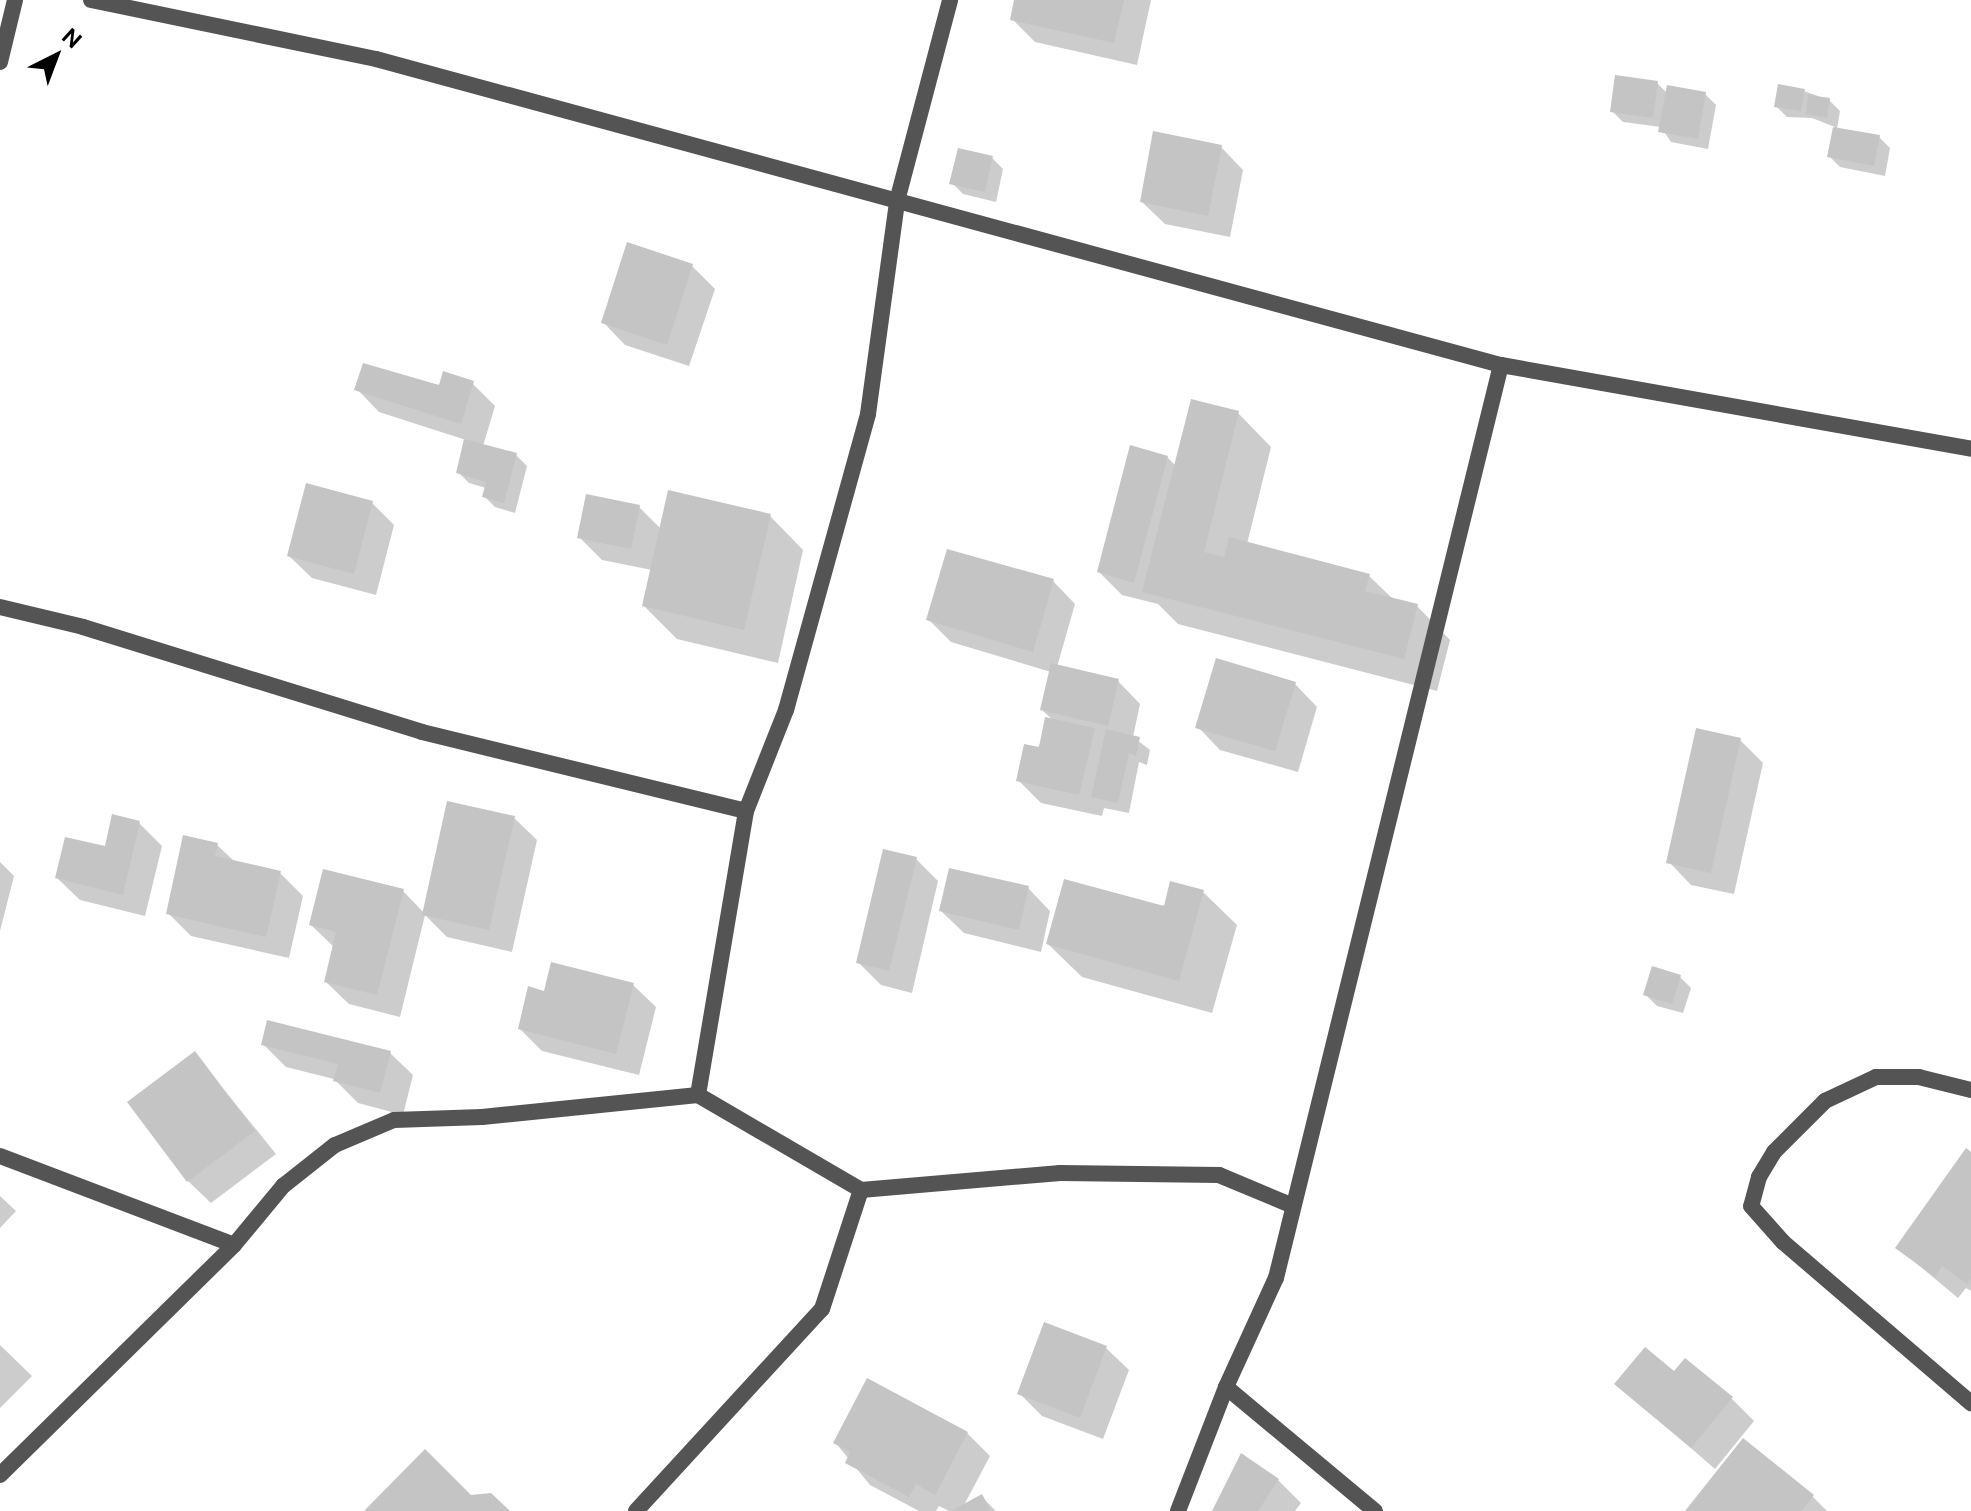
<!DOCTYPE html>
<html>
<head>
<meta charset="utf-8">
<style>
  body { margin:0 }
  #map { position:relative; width:1971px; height:1511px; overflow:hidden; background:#fff; font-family:"Public Sans",sans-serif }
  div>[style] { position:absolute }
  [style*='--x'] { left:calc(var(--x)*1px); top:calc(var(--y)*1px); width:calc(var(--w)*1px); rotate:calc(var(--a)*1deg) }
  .shadow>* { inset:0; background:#0003 }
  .building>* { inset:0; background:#c4c4c4 }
  .minor>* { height:16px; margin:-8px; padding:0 8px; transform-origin:8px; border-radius:8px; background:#545454 }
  span { translate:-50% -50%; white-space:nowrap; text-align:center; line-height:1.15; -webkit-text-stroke:7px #fff; paint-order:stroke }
  .north { position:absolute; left:16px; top:16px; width:80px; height:80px; -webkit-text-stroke:6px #fff; paint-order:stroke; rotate:42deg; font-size:22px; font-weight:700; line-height:32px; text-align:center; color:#000 }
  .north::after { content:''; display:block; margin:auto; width:28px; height:36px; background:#000; clip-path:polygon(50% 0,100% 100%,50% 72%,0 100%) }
</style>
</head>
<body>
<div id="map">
  <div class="shadow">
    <div style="clip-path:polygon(1017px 0,1151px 0,1137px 65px,1035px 42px,1012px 19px)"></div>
    <div style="clip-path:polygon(1657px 83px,1667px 93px,1705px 94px,1716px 105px,1708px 149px,1671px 142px,1661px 127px,1623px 122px,1612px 111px)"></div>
    <div style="clip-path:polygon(1804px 91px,1829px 100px,1840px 111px,1837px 129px,1879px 137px,1890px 148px,1885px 176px,1840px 167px,1829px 156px,1835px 127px,1812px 118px,1787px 117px,1776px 106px)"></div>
    <div style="clip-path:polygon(1221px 147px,1243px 170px,1230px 237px,1165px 224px,1142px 202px)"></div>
    <div style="clip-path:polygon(992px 158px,1003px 169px,996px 202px,963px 194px,952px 183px)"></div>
    <div style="clip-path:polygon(692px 266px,715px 289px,689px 366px,625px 345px,603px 322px)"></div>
    <div style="clip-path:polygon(472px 383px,495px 406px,483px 446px,516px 455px,527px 466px,515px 513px,495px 507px,484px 496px,486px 488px,469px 483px,458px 472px,466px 440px,379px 412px,357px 389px)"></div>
    <div style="clip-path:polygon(1238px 413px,1271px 447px,1247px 544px,1368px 575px,1394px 600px,1417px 606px,1450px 640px,1437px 691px,1178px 624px,1158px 604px,1122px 595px,1099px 572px,1167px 457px,1176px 466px)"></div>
    <div style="clip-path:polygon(372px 503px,394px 525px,376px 595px,312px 578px,289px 556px)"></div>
    <div style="clip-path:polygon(639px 507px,661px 529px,770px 516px,803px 550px,778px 663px,677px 639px,644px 606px,652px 570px,602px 560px,579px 537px)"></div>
    <div style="clip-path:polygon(1053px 581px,1075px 604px,1057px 667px,1118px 681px,1140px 704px,1133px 737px,1150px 750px,1147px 765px,1139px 762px,1129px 813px,1104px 808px,1102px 816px,1041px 803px,1018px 780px,1054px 721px,1042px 710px,1051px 672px,951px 642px,929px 620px)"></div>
    <div style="clip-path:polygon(1295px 684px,1317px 707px,1298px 772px,1220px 750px,1198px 727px)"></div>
    <div style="clip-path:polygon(1740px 740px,1763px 763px,1734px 894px,1691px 885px,1669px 862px)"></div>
    <div style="clip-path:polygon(514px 818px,537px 840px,512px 952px,447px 937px,425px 915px,400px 1017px,349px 1004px,326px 982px,335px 948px,311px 925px,403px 891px,424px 913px)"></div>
    <div style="clip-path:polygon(139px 823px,162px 846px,145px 916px,80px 900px,57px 878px)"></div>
    <div style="clip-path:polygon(217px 845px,235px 862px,280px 873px,303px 896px,289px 958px,191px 936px,168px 913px)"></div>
    <div style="clip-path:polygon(916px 859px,938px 881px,912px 993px,881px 985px,859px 963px)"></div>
    <div style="clip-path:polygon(0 862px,14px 876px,0 931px)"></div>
    <div style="clip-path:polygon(1028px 888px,1050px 911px,1041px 952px,964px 933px,941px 911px)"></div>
    <div style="clip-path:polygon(1203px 892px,1237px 925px,1212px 1013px,1082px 977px,1048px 944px)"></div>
    <div style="clip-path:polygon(1680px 977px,1691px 988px,1683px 1013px,1657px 1006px,1646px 995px)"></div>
    <div style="clip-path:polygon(633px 985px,656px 1007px,639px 1075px,542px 1051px,520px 1029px)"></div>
    <div style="clip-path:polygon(263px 1044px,390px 1053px,413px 1075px,403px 1115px,358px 1103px,334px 1079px,286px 1067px)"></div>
    <div style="clip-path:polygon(195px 1054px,276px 1154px,211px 1203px,188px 1181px)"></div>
    <div style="clip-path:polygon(1971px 1154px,1971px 1291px,1966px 1288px,1958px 1298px,1898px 1248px)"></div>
    <div style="clip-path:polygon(0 1196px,16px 1211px,0 1228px)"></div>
    <div style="clip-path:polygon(0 1345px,32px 1376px,0 1408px)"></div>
    <div style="clip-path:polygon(1106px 1348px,1129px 1370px,1103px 1439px,1042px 1416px,1019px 1393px)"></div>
    <div style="clip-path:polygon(1674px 1374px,1731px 1398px,1754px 1421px,1715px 1469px,1617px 1384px)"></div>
    <div style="clip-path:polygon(967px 1433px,990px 1456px,963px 1507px,981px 1496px,996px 1511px,949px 1511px,939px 1506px,936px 1511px,919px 1511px,870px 1485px,835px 1442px)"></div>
    <div style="clip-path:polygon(1278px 1480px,1301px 1503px,1295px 1511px,1214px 1511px)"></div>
    <div style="clip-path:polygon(1812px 1496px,1827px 1511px,1687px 1511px)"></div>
  </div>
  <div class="building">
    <div style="clip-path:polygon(1014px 0,1124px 0,1114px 43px,1010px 20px)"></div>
    <div style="clip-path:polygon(1615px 75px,1658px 81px,1653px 118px,1610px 112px)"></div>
    <div style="clip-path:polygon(1778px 84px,1805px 89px,1801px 111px,1774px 107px)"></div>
    <div style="clip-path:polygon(1667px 85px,1706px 92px,1698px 139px,1658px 132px)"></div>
    <div style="clip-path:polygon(1808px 95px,1830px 98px,1827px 118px,1806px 114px)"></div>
    <div style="clip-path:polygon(1833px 127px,1880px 135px,1874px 166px,1827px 157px)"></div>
    <div style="clip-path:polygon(1153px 131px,1222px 145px,1208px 216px,1140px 202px)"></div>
    <div style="clip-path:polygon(958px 148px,993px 156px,985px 192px,949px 184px)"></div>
    <div style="clip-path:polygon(627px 242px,693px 264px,667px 345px,601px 323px)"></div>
    <div style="clip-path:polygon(363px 363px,439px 385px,443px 371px,474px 381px,461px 424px,354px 390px)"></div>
    <div style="clip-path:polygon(1191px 399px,1239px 411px,1204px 552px,1224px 557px,1229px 537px,1370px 574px,1365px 591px,1418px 604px,1404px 659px,1142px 592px)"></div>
    <div style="clip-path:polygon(464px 439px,517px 453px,504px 503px,482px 497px,486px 482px,456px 473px)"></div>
    <div style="clip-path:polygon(1130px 445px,1168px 456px,1134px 583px,1097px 572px)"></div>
    <div style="clip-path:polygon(306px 483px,373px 501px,354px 574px,287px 556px)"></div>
    <div style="clip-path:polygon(668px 490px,771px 514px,744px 630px,642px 606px)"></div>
    <div style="clip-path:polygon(586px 494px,640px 505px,631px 549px,577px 538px)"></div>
    <div style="clip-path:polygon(947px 549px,1054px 579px,1033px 652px,926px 620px)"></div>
    <div style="clip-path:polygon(1216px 658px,1296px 682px,1275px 751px,1195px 728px)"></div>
    <div style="clip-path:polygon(1051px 663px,1119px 679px,1108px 726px,1040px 710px)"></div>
    <div style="clip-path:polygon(1045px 717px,1095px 728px,1079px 795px,1016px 781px,1024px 744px,1039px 747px)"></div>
    <div style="clip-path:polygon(1696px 728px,1741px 738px,1711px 873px,1666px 863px)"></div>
    <div style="clip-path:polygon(1106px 729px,1140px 737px,1136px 756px,1129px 753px,1118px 803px,1091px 797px)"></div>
    <div style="clip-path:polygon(447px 801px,515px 816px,489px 930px,422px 915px)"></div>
    <div style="clip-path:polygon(112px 814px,140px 821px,123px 895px,55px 878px,65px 837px,105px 846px)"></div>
    <div style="clip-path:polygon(183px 835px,218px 843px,215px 856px,281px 871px,266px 937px,166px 914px)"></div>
    <div style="clip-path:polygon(883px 849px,917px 857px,889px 971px,856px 963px)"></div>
    <div style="clip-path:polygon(949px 868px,1029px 886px,1019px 930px,939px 911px)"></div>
    <div style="clip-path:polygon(323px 869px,404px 889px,377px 995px,324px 982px,336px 932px,309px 925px)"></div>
    <div style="clip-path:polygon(1064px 879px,1164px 906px,1170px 881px,1204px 890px,1179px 981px,1046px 944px)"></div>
    <div style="clip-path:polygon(551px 962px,634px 983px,616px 1054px,518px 1029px,528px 986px,544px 991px)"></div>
    <div style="clip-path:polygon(1652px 966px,1681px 975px,1672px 1004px,1643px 995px)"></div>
    <div style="clip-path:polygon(267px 1020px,391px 1051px,380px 1093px,333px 1081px,338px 1064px,261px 1045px)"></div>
    <div style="clip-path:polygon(195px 1051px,255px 1131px,187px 1182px,127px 1102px)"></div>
    <div style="clip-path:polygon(1966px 1148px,1971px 1152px,1971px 1278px,1967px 1284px,1942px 1266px,1935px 1277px,1895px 1248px)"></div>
    <div style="clip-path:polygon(1044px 1322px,1107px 1346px,1080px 1418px,1017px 1394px)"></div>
    <div style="clip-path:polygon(1645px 1347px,1674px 1371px,1685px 1358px,1733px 1397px,1691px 1448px,1614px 1384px)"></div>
    <div style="clip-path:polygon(867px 1378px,968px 1432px,935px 1495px,916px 1484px,909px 1497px,845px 1463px,850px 1452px,833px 1443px)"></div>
    <div style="clip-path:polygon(1743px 1438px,1814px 1495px,1801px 1511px,1685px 1511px)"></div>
    <div style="clip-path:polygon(425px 1449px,471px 1495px,491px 1493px,510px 1511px,364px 1511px)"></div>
    <div style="clip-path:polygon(1241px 1453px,1279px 1479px,1258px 1511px,1212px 1511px)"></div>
    <div style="clip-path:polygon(982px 1494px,991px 1511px,951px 1511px)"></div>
  </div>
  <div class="minor">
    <div style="--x:91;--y:0;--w:291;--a:11.7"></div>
    <div style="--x:376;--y:59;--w:1166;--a:15.22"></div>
    <div style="--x:1501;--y:365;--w:477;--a:10.1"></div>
    <div style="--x:0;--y:62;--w:64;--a:-76.4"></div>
    <div style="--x:0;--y:607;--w:85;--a:13.5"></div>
    <div style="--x:83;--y:627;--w:355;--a:17.2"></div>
    <div style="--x:422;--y:732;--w:333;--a:13.7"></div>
    <div style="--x:1971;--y:1090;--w:54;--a:-166"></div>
    <div style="--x:1919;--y:1077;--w:43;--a:180"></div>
    <div style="--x:1876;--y:1077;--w:56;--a:154.8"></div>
    <div style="--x:1825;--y:1101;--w:72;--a:135"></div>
    <div style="--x:1774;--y:1152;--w:29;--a:121"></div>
    <div style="--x:1759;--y:1177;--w:30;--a:105"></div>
    <div style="--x:1751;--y:1206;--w:48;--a:48.4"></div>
    <div style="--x:1783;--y:1242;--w:248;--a:40.6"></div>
    <div style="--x:698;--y:1095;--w:288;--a:-80.4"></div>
    <div style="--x:746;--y:811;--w:109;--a:-68.4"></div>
    <div style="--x:786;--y:710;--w:307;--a:-74.5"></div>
    <div style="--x:868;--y:414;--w:215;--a:-82.2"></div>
    <div style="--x:897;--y:201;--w:208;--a:-75.2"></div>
    <div style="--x:0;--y:1156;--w:250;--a:20.8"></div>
    <div style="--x:1226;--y:1387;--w:194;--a:39.8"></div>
    <div style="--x:0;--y:1475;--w:328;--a:-44.5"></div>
    <div style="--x:234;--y:1245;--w:77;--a:-50.3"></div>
    <div style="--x:283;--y:1186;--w:66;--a:-38.3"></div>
    <div style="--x:335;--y:1145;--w:64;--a:-23"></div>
    <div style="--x:394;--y:1120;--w:88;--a:-2"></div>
    <div style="--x:482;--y:1117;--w:217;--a:-5.8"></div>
    <div style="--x:698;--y:1095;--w:189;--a:30.2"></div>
    <div style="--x:861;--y:1190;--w:200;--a:-4.9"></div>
    <div style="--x:1060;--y:1173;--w:159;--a:0.7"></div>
    <div style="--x:1219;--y:1175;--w:80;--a:22.7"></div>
    <div style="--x:636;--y:1511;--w:275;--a:-47.4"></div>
    <div style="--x:822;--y:1309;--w:125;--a:-71.9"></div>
    <div style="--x:1178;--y:1511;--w:133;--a:-68.8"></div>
    <div style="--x:1226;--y:1387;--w:120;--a:-65.4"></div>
    <div style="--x:1276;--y:1278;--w:940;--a:-76.16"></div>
  </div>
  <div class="north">N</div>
</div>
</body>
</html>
